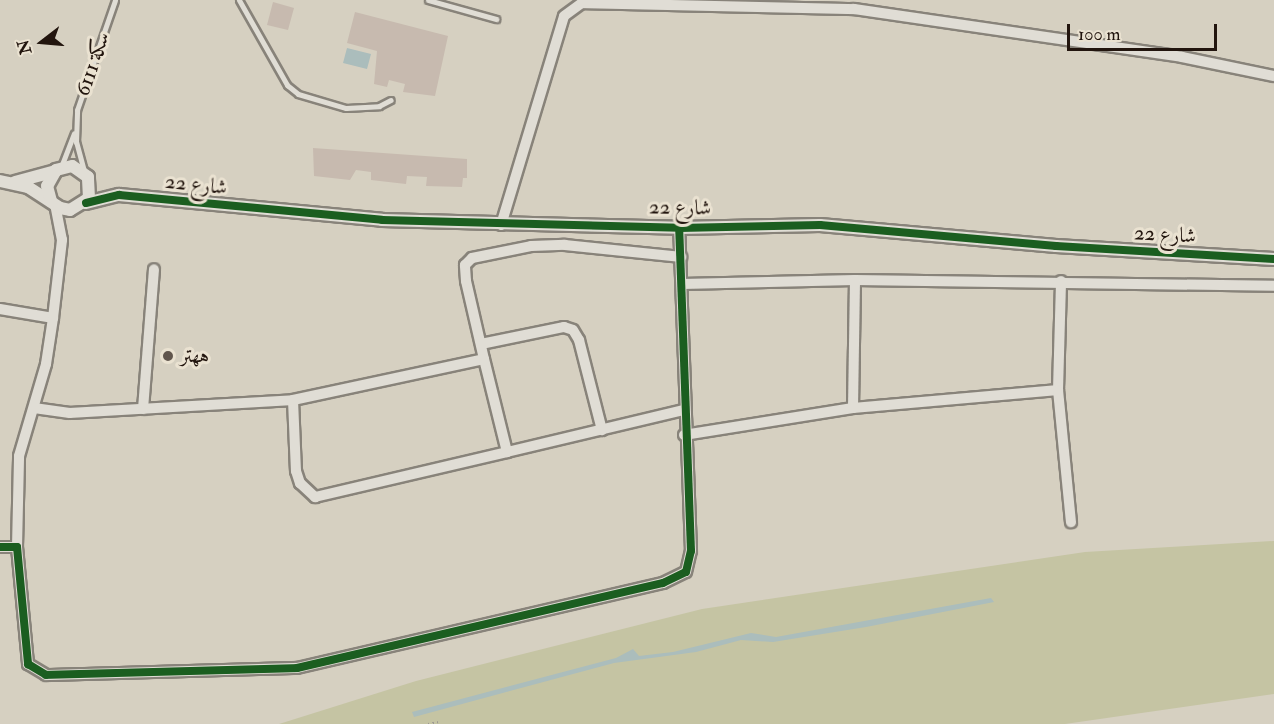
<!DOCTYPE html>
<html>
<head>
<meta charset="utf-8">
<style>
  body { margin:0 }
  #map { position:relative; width:1274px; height:724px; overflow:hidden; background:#d6d0c1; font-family:"IM FELL Double Pica",Amiri,serif }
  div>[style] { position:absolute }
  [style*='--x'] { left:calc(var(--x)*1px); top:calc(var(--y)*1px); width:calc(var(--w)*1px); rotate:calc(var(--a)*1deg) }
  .green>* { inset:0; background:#c5c4a3 }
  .water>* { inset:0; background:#abbdbc }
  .building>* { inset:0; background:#c7baaf }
  .path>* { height:1.5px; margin-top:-0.75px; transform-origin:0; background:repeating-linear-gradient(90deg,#9d9992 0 1.5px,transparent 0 4.5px) }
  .roads { filter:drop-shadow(2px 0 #88837a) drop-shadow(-2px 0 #88837a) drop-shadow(0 2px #88837a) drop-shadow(0 -2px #88837a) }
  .service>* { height:5px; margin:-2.5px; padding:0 2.5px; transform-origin:2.5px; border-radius:2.5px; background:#e0ddd5 }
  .minor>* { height:10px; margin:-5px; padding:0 5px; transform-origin:5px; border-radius:5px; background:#e0ddd5 }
  .tertiary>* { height:12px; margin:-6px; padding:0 6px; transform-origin:6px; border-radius:6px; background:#e0ddd5 }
  .cycleway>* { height:8px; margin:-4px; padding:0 4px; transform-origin:4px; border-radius:4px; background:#1b5e20 }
  .dots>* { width:16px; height:16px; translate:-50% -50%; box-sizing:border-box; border:3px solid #eae2d1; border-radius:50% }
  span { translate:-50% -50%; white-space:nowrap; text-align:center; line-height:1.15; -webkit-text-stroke:6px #eae2d1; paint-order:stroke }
  .street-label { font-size:21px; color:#22150e }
  .poi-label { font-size:21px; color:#22150e }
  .left { translate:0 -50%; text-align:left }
  .north { position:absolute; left:12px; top:12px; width:60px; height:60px; -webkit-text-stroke:4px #eae2d1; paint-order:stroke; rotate:254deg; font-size:16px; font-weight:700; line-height:24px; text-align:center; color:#22150e }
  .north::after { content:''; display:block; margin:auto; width:21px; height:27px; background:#22150e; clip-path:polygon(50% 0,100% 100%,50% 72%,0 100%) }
  .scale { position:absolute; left:1067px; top:24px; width:150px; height:27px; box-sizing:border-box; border:3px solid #22150e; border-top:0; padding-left:8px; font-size:18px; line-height:21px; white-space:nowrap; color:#22150e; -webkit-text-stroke:4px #eae2d1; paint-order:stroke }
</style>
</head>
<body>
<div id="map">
  <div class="green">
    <div style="clip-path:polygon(1274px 541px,1274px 694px,1065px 724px,279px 724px,416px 681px,702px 609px,1085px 552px)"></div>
  </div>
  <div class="water">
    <div style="clip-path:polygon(347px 48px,371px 54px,367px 69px,343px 63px)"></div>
    <div style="clip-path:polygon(991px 598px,994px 602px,866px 627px,773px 642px,741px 640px,696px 652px,614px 663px,414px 717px,412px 712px,616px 658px,633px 649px,639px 656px,673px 652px,751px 633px,776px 637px)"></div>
  </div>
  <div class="building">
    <div style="clip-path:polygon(273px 2px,294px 8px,288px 30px,267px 25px)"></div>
    <div style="clip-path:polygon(355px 12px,448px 36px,435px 96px,403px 92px,405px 84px,389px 80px,387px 87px,374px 84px,377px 51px,347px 43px)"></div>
    <div style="clip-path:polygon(313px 148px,467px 159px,467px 178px,463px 178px,462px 187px,426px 186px,427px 177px,407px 176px,406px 184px,371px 180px,371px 172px,356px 170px,350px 180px,314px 176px)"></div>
  </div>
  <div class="path">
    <div style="--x:428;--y:724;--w:11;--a:-10"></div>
  </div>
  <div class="roads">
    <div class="service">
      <div style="--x:239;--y:0;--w:98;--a:60.5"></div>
      <div style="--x:287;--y:85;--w:14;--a:39"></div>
      <div style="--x:298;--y:94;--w:50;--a:16.3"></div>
      <div style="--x:346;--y:108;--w:33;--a:-3"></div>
      <div style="--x:379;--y:106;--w:13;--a:-27"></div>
      <div style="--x:428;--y:0;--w:71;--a:15.6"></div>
      <div style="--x:61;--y:167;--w:36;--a:-69"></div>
      <div style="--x:84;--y:171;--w:30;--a:-105"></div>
      <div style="--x:76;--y:142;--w:32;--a:-88"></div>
      <div style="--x:77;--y:110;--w:116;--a:-70.9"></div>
    </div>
    <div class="minor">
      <div style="--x:501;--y:225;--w:218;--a:-73.2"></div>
      <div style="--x:564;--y:16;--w:22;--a:-36"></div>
      <div style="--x:582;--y:3;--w:272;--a:1.3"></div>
      <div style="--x:854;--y:9;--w:331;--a:8.3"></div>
      <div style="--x:1182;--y:57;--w:94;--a:11.7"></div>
      <div style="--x:682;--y:284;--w:173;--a:-1.3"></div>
      <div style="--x:855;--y:280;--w:419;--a:0.8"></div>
      <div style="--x:0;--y:309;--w:54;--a:9.6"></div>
      <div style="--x:481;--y:344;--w:85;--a:-11.6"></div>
      <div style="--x:564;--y:327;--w:9;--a:18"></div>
      <div style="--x:573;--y:330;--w:12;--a:59"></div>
      <div style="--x:579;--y:340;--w:93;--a:75.7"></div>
      <div style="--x:484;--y:359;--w:80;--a:-103"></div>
      <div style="--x:466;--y:281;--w:16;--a:-94"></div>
      <div style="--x:465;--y:265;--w:10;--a:-45"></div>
      <div style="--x:472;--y:258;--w:60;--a:-11.5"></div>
      <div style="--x:531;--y:246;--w:34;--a:-2"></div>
      <div style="--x:565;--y:245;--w:117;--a:5.9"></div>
      <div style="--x:1058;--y:390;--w:109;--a:-88.4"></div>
      <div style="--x:293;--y:400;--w:71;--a:87.6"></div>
      <div style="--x:296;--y:471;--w:13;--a:72"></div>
      <div style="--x:300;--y:483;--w:21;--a:43"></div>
      <div style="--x:315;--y:497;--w:197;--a:-13.2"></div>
      <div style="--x:34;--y:408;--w:36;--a:8"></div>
      <div style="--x:70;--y:413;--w:223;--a:-3.3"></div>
      <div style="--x:293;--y:400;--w:195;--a:-12.1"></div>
      <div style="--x:484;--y:359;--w:96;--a:76.1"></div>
      <div style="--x:507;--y:452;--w:181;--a:-13.4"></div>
      <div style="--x:853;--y:408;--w:128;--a:-89.1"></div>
      <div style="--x:143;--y:409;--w:140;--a:-85.5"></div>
      <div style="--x:684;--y:435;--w:171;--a:-9.1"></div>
      <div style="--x:853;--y:408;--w:206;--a:-5"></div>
      <div style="--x:1058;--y:390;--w:133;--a:84.4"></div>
      <div style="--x:0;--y:547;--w:17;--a:0"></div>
      <div style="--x:17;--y:547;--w:118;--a:84.6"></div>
      <div style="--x:28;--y:664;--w:21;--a:31"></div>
      <div style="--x:46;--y:675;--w:251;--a:-1.6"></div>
      <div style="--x:297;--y:668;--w:376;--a:-13.1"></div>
      <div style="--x:663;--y:583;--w:25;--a:-26"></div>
      <div style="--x:686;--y:572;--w:22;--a:-77"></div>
      <div style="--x:691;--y:551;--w:323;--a:-92.1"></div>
      <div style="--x:17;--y:547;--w:91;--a:-88.7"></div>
      <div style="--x:19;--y:456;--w:96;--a:-73.6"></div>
      <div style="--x:46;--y:364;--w:47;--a:-81.3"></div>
      <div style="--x:53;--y:318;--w:79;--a:-83.4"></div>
      <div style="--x:62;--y:240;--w:36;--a:-101"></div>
    </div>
    <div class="tertiary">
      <div style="--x:0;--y:181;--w:29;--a:12"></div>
      <div style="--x:28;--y:187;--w:38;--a:33"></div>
      <div style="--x:60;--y:208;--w:10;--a:11"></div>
      <div style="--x:70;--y:210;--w:22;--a:-32"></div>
      <div style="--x:89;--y:198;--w:21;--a:-93"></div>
      <div style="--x:88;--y:177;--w:19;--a:-145"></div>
      <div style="--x:72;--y:166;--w:16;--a:166"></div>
      <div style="--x:56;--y:170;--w:18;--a:119"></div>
      <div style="--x:47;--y:186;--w:16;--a:75"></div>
      <div style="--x:15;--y:182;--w:42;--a:-15"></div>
      <div style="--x:86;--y:203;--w:34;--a:-14"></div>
      <div style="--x:119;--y:195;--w:264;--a:5.4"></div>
      <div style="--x:382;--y:220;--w:297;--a:1.5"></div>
      <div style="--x:679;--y:228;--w:141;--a:-1.2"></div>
      <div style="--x:820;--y:225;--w:237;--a:5.1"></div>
      <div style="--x:1056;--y:246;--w:218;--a:3.4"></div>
    </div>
  </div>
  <div class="cycleway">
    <div style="--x:86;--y:203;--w:34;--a:-14"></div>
    <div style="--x:119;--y:195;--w:264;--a:5.4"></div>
    <div style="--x:382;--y:220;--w:297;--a:1.5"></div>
    <div style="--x:679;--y:228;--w:141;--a:-1.2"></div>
    <div style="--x:820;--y:225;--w:237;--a:5.1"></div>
    <div style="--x:1056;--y:246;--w:218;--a:3.4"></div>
    <div style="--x:0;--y:547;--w:17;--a:0"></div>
    <div style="--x:17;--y:547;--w:118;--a:84.6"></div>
    <div style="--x:28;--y:664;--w:21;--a:31"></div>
    <div style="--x:46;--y:675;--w:251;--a:-1.6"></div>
    <div style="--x:297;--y:668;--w:376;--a:-13.1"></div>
    <div style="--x:663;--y:583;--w:25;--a:-26"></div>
    <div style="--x:686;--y:572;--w:22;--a:-77"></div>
    <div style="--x:691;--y:551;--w:323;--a:-92.1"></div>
  </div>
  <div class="dots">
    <div style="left:168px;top:356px;background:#61564d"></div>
  </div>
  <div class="street-label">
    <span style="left:93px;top:64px;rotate:-71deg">سكة 6111</span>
    <span style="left:196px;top:185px;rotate:6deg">شارع 22</span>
    <span style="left:680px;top:208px;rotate:1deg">شارع 22</span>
    <span style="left:1165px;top:235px;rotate:3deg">شارع 22</span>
  </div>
  <div class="poi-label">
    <span class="left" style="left:180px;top:356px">ههتر</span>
  </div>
  <div class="north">N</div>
  <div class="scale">100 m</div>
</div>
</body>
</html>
